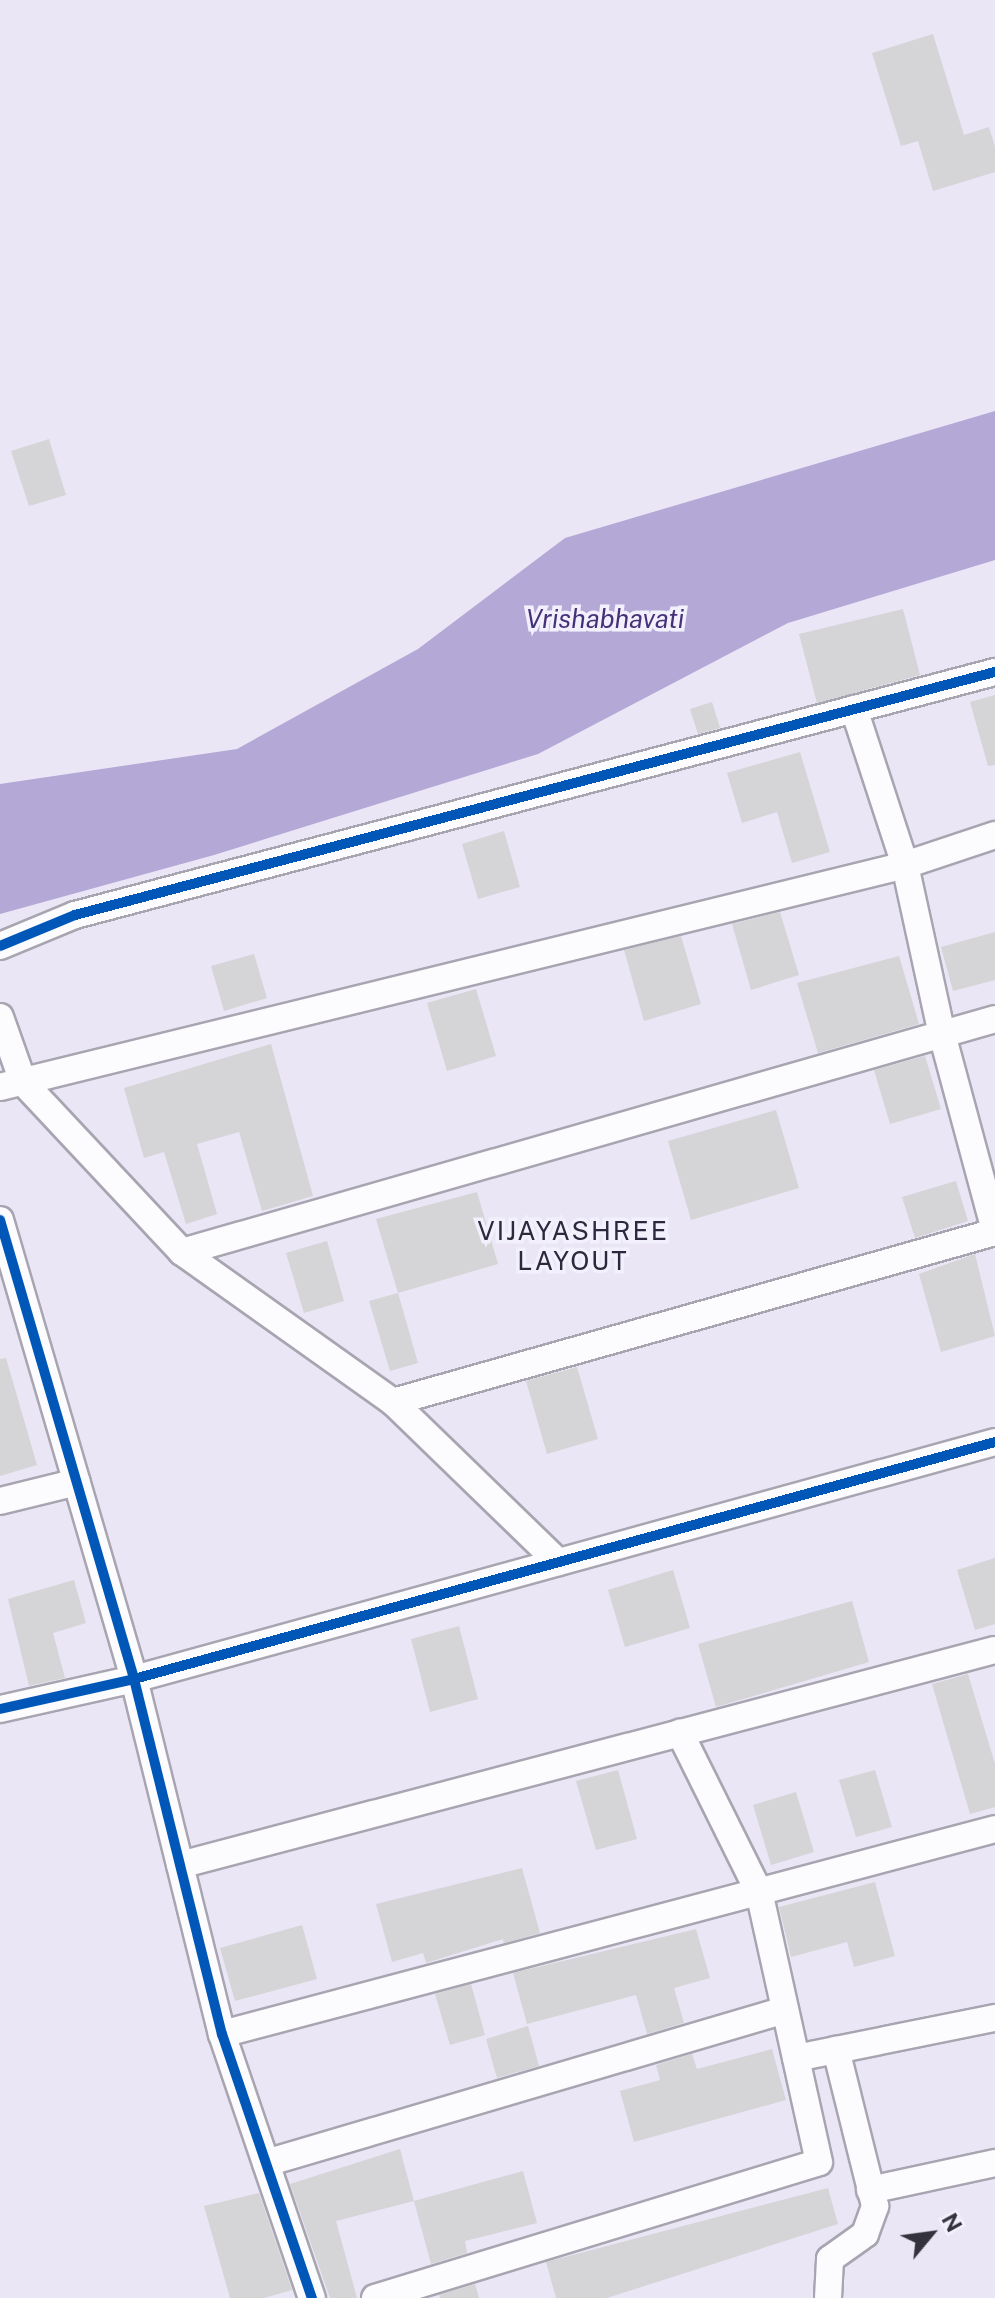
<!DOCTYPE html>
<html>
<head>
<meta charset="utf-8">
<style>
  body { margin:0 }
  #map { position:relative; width:995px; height:2298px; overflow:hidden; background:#eae6f6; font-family:"Public Sans",sans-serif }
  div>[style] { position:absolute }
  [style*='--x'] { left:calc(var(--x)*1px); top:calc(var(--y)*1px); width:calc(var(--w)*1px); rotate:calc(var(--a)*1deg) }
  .water>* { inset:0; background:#b3a8d6 }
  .building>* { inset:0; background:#d5d4d6 }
  .roads { filter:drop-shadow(2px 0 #a8a5b1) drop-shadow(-2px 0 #a8a5b1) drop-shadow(0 2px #a8a5b1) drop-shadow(0 -2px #a8a5b1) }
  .street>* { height:26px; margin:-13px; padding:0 13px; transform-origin:13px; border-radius:13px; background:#fcfbfe }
  .cycleway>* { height:10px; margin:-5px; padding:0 5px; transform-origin:5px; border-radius:5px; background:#0057b8 }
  span { translate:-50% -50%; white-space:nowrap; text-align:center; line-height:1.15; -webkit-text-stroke:7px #f2f0fc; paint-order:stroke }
  .water-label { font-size:26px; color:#463178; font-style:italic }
  .neighbourhood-label { font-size:26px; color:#2c283d; letter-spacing:2px }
  .north { position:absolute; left:891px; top:2194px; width:80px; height:80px; -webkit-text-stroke:6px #f2f0fc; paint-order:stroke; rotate:61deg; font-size:22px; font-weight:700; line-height:32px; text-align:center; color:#34323d }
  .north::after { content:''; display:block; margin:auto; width:28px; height:36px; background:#34323d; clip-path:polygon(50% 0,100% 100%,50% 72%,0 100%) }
</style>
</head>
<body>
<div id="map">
  <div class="water">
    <div style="clip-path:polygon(995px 411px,995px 560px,788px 623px,538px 754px,214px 855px,0 914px,0 784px,237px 749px,418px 649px,565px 538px)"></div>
  </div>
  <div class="building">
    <div style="clip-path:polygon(933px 34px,964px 135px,989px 127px,995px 147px,995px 172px,933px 191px,918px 141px,901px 146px,872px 53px)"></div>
    <div style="clip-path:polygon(49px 439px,66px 495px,29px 506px,11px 451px)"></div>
    <div style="clip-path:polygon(903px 609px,920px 675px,817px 703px,799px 634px)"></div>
    <div style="clip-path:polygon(995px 695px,995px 765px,988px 766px,970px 702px)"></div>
    <div style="clip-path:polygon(712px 702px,720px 728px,698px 734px,690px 709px)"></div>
    <div style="clip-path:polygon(800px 752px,830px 852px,792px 863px,777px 812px,742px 823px,727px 773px)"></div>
    <div style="clip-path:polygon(504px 831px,520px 887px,478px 899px,462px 844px)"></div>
    <div style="clip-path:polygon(780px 912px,799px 975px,751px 990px,732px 924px)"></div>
    <div style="clip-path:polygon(995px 932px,995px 980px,953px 991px,941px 947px)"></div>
    <div style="clip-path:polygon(681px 936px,701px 1004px,644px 1021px,624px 950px)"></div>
    <div style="clip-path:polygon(254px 954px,267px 998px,224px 1011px,211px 966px)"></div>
    <div style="clip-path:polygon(899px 956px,919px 1024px,818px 1053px,797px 983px)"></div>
    <div style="clip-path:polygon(476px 989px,496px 1056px,447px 1071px,427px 1003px)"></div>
    <div style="clip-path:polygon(271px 1044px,313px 1196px,262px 1211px,239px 1132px,197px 1144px,217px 1214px,186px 1224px,164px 1152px,144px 1158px,124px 1088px)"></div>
    <div style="clip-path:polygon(925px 1056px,941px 1109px,890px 1124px,874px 1070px)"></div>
    <div style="clip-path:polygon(776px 1110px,799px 1188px,691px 1220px,668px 1141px)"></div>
    <div style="clip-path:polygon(956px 1181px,968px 1221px,915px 1238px,902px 1197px)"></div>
    <div style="clip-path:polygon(477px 1192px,498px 1264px,398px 1293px,376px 1219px)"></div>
    <div style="clip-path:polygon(327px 1241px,344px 1301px,304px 1313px,286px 1253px)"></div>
    <div style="clip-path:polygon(975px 1254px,995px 1336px,941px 1352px,919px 1274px)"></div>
    <div style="clip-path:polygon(398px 1293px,418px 1363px,390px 1371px,369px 1301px)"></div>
    <div style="clip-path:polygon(6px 1358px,37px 1465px,0 1476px,0 1359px)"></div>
    <div style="clip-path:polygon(577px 1367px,598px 1439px,547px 1454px,526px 1381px)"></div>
    <div style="clip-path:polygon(995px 1558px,995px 1624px,975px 1630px,957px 1570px)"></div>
    <div style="clip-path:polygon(673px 1570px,690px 1628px,625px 1647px,608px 1590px)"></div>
    <div style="clip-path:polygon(74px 1580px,86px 1623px,53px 1633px,65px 1678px,29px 1686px,8px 1599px)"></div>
    <div style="clip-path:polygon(852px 1601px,869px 1662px,716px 1707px,698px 1644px)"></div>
    <div style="clip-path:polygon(459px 1626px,478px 1699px,430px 1712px,411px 1639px)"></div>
    <div style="clip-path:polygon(968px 1674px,995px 1764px,995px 1807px,970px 1814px,932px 1684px)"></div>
    <div style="clip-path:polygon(618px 1770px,637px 1839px,596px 1850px,576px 1781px)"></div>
    <div style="clip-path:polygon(875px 1770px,892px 1827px,856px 1837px,839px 1780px)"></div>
    <div style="clip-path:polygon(796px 1792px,814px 1852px,771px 1865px,753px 1805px)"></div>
    <div style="clip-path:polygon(522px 1868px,540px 1933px,504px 1943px,503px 1939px,426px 1963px,423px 1953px,392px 1962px,376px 1904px)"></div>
    <div style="clip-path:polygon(875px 1882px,895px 1956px,854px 1967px,847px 1942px,791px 1957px,779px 1907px)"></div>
    <div style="clip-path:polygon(302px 1925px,317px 1979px,235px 2001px,220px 1948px)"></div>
    <div style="clip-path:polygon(696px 1929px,710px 1978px,674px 1988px,684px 2023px,647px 2034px,636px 1995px,527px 2024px,513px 1973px)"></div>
    <div style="clip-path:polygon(471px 1984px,485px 2035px,450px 2045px,435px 1994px)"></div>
    <div style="clip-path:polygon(528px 2026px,539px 2066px,497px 2078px,486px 2039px)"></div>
    <div style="clip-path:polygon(772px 2049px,786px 2100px,634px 2142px,620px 2091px,660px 2080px,656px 2065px,692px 2054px,697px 2069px)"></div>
    <div style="clip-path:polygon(400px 2149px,414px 2201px,336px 2221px,357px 2298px,330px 2298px,290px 2184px)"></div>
    <div style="clip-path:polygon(523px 2171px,537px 2223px,465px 2241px,467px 2253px,431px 2264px,414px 2201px)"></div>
    <div style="clip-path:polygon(828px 2188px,838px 2224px,607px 2298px,556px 2298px,546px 2262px)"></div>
    <div style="clip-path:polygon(259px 2193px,292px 2290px,264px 2298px,230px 2298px,204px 2206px)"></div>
    <div style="clip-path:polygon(475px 2284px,479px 2298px,440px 2298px,439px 2295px)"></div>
  </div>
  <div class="roads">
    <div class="street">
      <div style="--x:854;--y:709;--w:164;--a:71.9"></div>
      <div style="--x:905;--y:865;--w:173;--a:77.7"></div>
      <div style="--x:942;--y:1034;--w:203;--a:74.9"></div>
      <div style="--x:0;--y:946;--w:81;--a:-22.5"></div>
      <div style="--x:75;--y:915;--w:952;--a:-14.8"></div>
      <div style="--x:0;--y:1017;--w:69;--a:70.5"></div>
      <div style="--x:23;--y:1082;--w:233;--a:46.9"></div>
      <div style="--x:182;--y:1252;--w:259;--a:35.4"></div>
      <div style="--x:393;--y:1402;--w:230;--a:44.1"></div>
      <div style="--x:0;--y:1087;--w:932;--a:-13.78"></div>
      <div style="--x:905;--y:865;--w:95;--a:-18.4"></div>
      <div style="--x:0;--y:1220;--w:478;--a:73.7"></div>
      <div style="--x:134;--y:1679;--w:366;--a:76.1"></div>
      <div style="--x:222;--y:2034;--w:279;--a:71.2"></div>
      <div style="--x:182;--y:1252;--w:846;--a:-15.99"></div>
      <div style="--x:393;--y:1402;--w:626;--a:-15.77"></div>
      <div style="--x:0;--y:1501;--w:79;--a:-13.9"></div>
      <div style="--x:0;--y:1709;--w:137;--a:-12.6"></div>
      <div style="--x:134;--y:1679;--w:893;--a:-15.39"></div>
      <div style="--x:180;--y:1865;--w:843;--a:-14.78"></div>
      <div style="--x:222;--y:2034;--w:800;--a:-14.85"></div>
      <div style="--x:796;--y:2058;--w:203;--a:-11.4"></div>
      <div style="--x:266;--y:2163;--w:541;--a:-16.43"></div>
      <div style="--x:870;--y:2190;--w:128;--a:-12.2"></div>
      <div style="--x:375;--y:2298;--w:464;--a:-17"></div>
      <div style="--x:819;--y:2162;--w:277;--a:-102.5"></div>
      <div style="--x:759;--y:1892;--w:178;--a:-116.4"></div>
      <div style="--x:828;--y:2298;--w:39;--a:-87"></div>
      <div style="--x:830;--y:2259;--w:43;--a:-35.5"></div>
      <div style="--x:865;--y:2234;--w:30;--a:-70"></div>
      <div style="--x:875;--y:2206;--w:161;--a:-104"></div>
    </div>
  </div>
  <div class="cycleway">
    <div style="--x:0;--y:946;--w:81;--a:-22.5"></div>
    <div style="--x:75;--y:915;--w:952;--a:-14.8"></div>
    <div style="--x:0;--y:1220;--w:478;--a:73.7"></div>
    <div style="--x:134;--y:1679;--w:366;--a:76.1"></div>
    <div style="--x:222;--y:2034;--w:279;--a:71.2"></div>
    <div style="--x:0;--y:1709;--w:137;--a:-12.6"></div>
    <div style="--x:134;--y:1679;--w:893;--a:-15.39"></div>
  </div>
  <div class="water-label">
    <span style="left:605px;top:619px">Vrishabhavati</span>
  </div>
  <div class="neighbourhood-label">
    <span style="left:573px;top:1246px">VIJAYASHREE<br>LAYOUT</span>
  </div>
  <div class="north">N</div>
</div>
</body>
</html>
